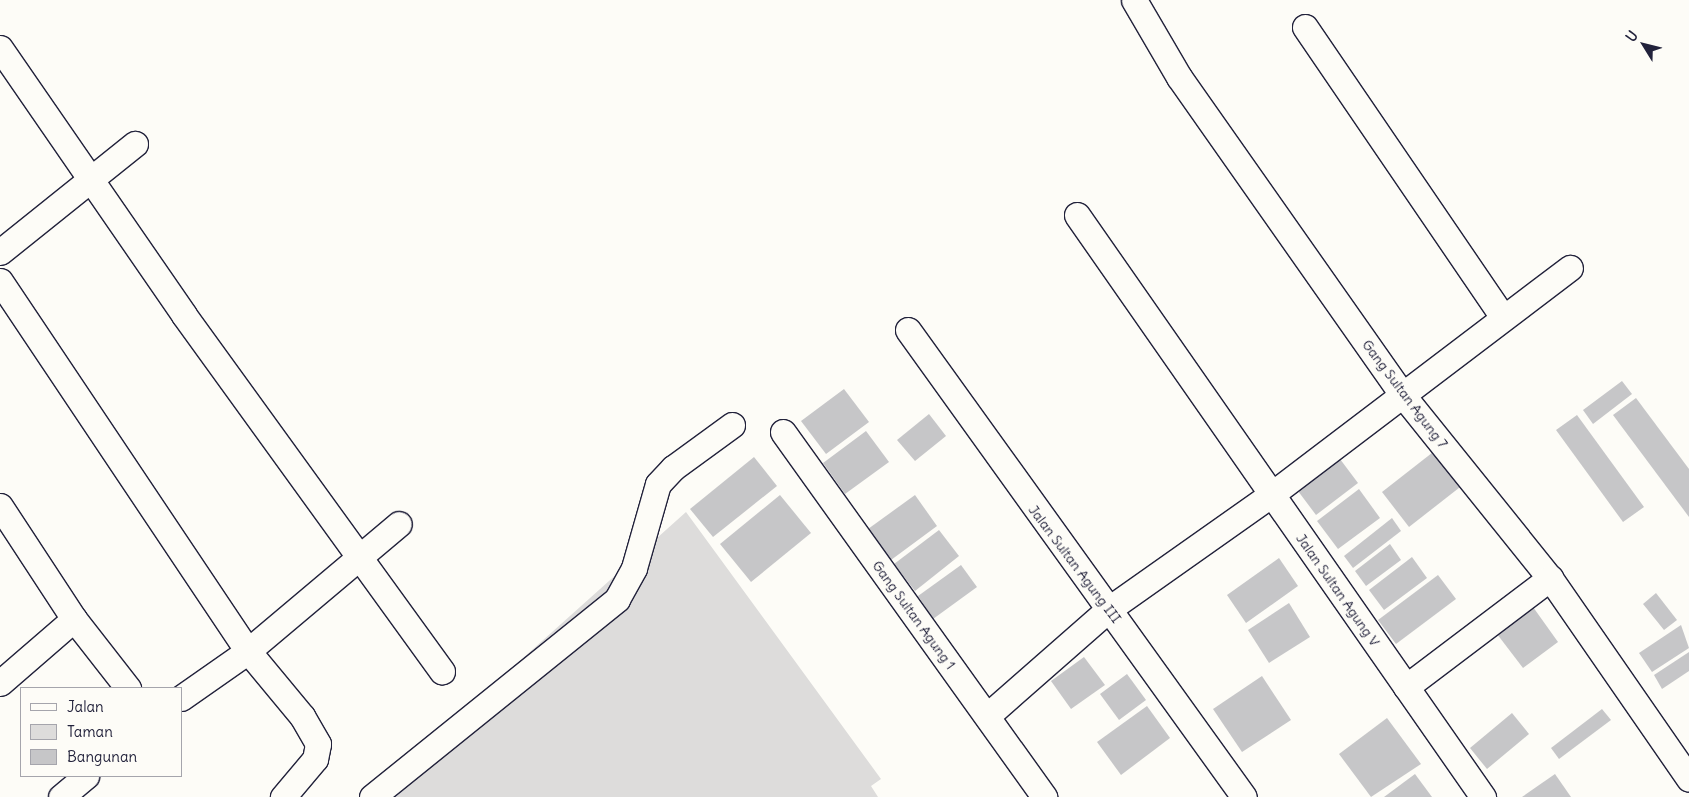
<!DOCTYPE html>
<html>
<head>
<meta charset="utf-8">
<style>
  body { margin:0 }
  #map { position:relative; width:1689px; height:797px; overflow:hidden; background:#fdfcf7; font-family:Delius,sans-serif }
  div>[style] { position:absolute }
  [style*='--x'] { left:calc(var(--x)*1px); top:calc(var(--y)*1px); width:calc(var(--w)*1px); rotate:calc(var(--a)*1deg) }
  .green>* { inset:0; background:#dddcdb }
  .building>* { inset:0; background:#c6c6c8 }
  .roads { filter:drop-shadow(1px 0 #22223b) drop-shadow(-1px 0 #22223b) drop-shadow(0 1px #22223b) drop-shadow(0 -1px #22223b) }
  .minor>* { height:25px; margin:-12.5px; padding:0 12.5px; transform-origin:12.5px; border-radius:12.5px; background:#fdfcf7 }
  span { translate:-50% -50%; white-space:nowrap; text-align:center; line-height:1.15; -webkit-text-stroke:4px #fdfcf7; paint-order:stroke }
  .street-label { font-size:14px; color:#22223b }
  .legend { position:absolute; left:20px; top:687px; width:162px; height:90px; box-sizing:border-box; background:#fdfcf7; border:1px solid #a5a5ac; margin:0; padding:6px 9px; list-style:none; font-size:15px; color:#22223b }
  .legend li { display:flex; align-items:center; gap:10px; height:25px }
  .legend b { width:25px; border:1px solid #a5a5ac }
  .north { position:absolute; left:1619px; top:20px; width:50px; height:50px; -webkit-text-stroke:4px #fdfcf7; paint-order:stroke; rotate:306deg; font-size:14px; font-weight:700; line-height:20px; text-align:center; color:#22223b }
  .north::after { content:''; display:block; margin:auto; width:18px; height:22px; background:#22223b; clip-path:polygon(50% 0,100% 100%,50% 72%,0 100%) }
</style>
</head>
<body>
<div id="map">
  <div class="green">
    <div style="clip-path:polygon(686px 512px,881px 779px,871px 786px,878px 797px,368px 797px)"></div>
  </div>
  <div class="building">
    <div style="clip-path:polygon(1622px 381px,1632px 394px,1593px 424px,1583px 410px)"></div>
    <div style="clip-path:polygon(844px 389px,869px 422px,826px 454px,801px 421px)"></div>
    <div style="clip-path:polygon(1636px 398px,1689px 469px,1689px 517px,1613px 415px)"></div>
    <div style="clip-path:polygon(929px 414px,946px 436px,915px 461px,897px 440px)"></div>
    <div style="clip-path:polygon(1577px 415px,1644px 507px,1623px 522px,1556px 430px)"></div>
    <div style="clip-path:polygon(866px 431px,889px 462px,845px 494px,823px 463px)"></div>
    <div style="clip-path:polygon(1437px 449px,1464px 484px,1409px 527px,1382px 492px)"></div>
    <div style="clip-path:polygon(754px 457px,777px 486px,713px 537px,690px 509px)"></div>
    <div style="clip-path:polygon(1340px 459px,1358px 483px,1316px 515px,1298px 491px)"></div>
    <div style="clip-path:polygon(1359px 489px,1380px 518px,1338px 549px,1317px 521px)"></div>
    <div style="clip-path:polygon(780px 495px,811px 533px,751px 582px,720px 544px)"></div>
    <div style="clip-path:polygon(915px 495px,937px 526px,891px 560px,868px 529px)"></div>
    <div style="clip-path:polygon(1392px 518px,1401px 531px,1353px 568px,1344px 556px)"></div>
    <div style="clip-path:polygon(939px 530px,959px 556px,915px 591px,894px 564px)"></div>
    <div style="clip-path:polygon(1390px 544px,1401px 560px,1366px 586px,1355px 571px)"></div>
    <div style="clip-path:polygon(1412px 557px,1427px 578px,1384px 610px,1369px 590px)"></div>
    <div style="clip-path:polygon(1279px 558px,1298px 586px,1246px 623px,1227px 595px)"></div>
    <div style="clip-path:polygon(961px 565px,977px 587px,933px 619px,918px 596px)"></div>
    <div style="clip-path:polygon(1438px 575px,1456px 599px,1396px 644px,1378px 620px)"></div>
    <div style="clip-path:polygon(1656px 593px,1677px 620px,1664px 630px,1643px 604px)"></div>
    <div style="clip-path:polygon(1289px 603px,1310px 637px,1269px 663px,1248px 630px)"></div>
    <div style="clip-path:polygon(1533px 607px,1558px 642px,1523px 668px,1497px 634px)"></div>
    <div style="clip-path:polygon(1681px 625px,1689px 648px,1652px 672px,1639px 653px)"></div>
    <div style="clip-path:polygon(1689px 652px,1689px 671px,1662px 689px,1654px 675px)"></div>
    <div style="clip-path:polygon(1084px 657px,1105px 685px,1071px 709px,1051px 681px)"></div>
    <div style="clip-path:polygon(1127px 674px,1146px 700px,1119px 720px,1100px 694px)"></div>
    <div style="clip-path:polygon(1262px 676px,1291px 720px,1242px 752px,1213px 709px)"></div>
    <div style="clip-path:polygon(1147px 706px,1170px 738px,1121px 775px,1097px 742px)"></div>
    <div style="clip-path:polygon(1602px 709px,1611px 720px,1559px 759px,1551px 748px)"></div>
    <div style="clip-path:polygon(1512px 713px,1529px 734px,1487px 769px,1470px 748px)"></div>
    <div style="clip-path:polygon(1387px 718px,1421px 764px,1371px 797px,1339px 754px)"></div>
    <div style="clip-path:polygon(1415px 774px,1432px 797px,1384px 797px)"></div>
    <div style="clip-path:polygon(1555px 774px,1571px 797px,1522px 797px)"></div>
  </div>
  <div class="roads">
    <div class="minor">
      <div style="--x:1134;--y:0;--w:89;--a:59.7"></div>
      <div style="--x:1179;--y:77;--w:386;--a:54.9"></div>
      <div style="--x:1401;--y:393;--w:238;--a:51.2"></div>
      <div style="--x:1550;--y:578;--w:244;--a:55.3"></div>
      <div style="--x:1305;--y:27;--w:351;--a:55.7"></div>
      <div style="--x:0;--y:48;--w:324;--a:55.4"></div>
      <div style="--x:184;--y:315;--w:440;--a:54.1"></div>
      <div style="--x:1077;--y:215;--w:710;--a:55.1"></div>
      <div style="--x:0;--y:252;--w:173;--a:-38.7"></div>
      <div style="--x:0;--y:281;--w:445;--a:56.2"></div>
      <div style="--x:248;--y:651;--w:85;--a:50.3"></div>
      <div style="--x:302;--y:716;--w:32;--a:60"></div>
      <div style="--x:318;--y:744;--w:15;--a:101"></div>
      <div style="--x:315;--y:759;--w:50;--a:130.1"></div>
      <div style="--x:908;--y:330;--w:575;--a:54.27"></div>
      <div style="--x:783;--y:432;--w:449;--a:54.4"></div>
      <div style="--x:0;--y:506;--w:135;--a:56.8"></div>
      <div style="--x:74;--y:619;--w:88;--a:52"></div>
      <div style="--x:0;--y:683;--w:98;--a:-40.9"></div>
      <div style="--x:1406;--y:687;--w:181;--a:-37.1"></div>
      <div style="--x:181;--y:698;--w:82;--a:-35"></div>
      <div style="--x:248;--y:651;--w:197;--a:-40.1"></div>
      <div style="--x:987;--y:716;--w:162;--a:-41.3"></div>
      <div style="--x:1109;--y:609;--w:199;--a:-35.2"></div>
      <div style="--x:1272;--y:494;--w:374;--a:-37.2"></div>
      <div style="--x:61;--y:797;--w:33;--a:-40"></div>
      <div style="--x:372;--y:797;--w:315;--a:-38.9"></div>
      <div style="--x:617;--y:599;--w:35;--a:-61"></div>
      <div style="--x:634;--y:568;--w:87;--a:-74.1"></div>
      <div style="--x:658;--y:484;--w:22;--a:-47"></div>
      <div style="--x:673;--y:468;--w:73;--a:-36.1"></div>
    </div>
  </div>
  <div class="street-label">
    <span style="left:1405px;top:394px;rotate:53deg">Gang Sultan Agung 7</span>
    <span style="left:1075px;top:564px;rotate:53deg">Jalan Sultan Agung III</span>
    <span style="left:1338px;top:590px;rotate:55deg">Jalan Sultan Agung V</span>
    <span style="left:914px;top:615px;rotate:54deg">Gang Sultan Agung 1</span>
  </div>
  <ul class="legend">
  <li><b style="height:6px;background:#fdfcf7"></b>Jalan</li>
  <li><b style="height:14px;background:#dddcdb"></b>Taman</li>
  <li><b style="height:14px;background:#c6c6c8"></b>Bangunan</li>
  </ul>
  <div class="north">U</div>
</div>
</body>
</html>
